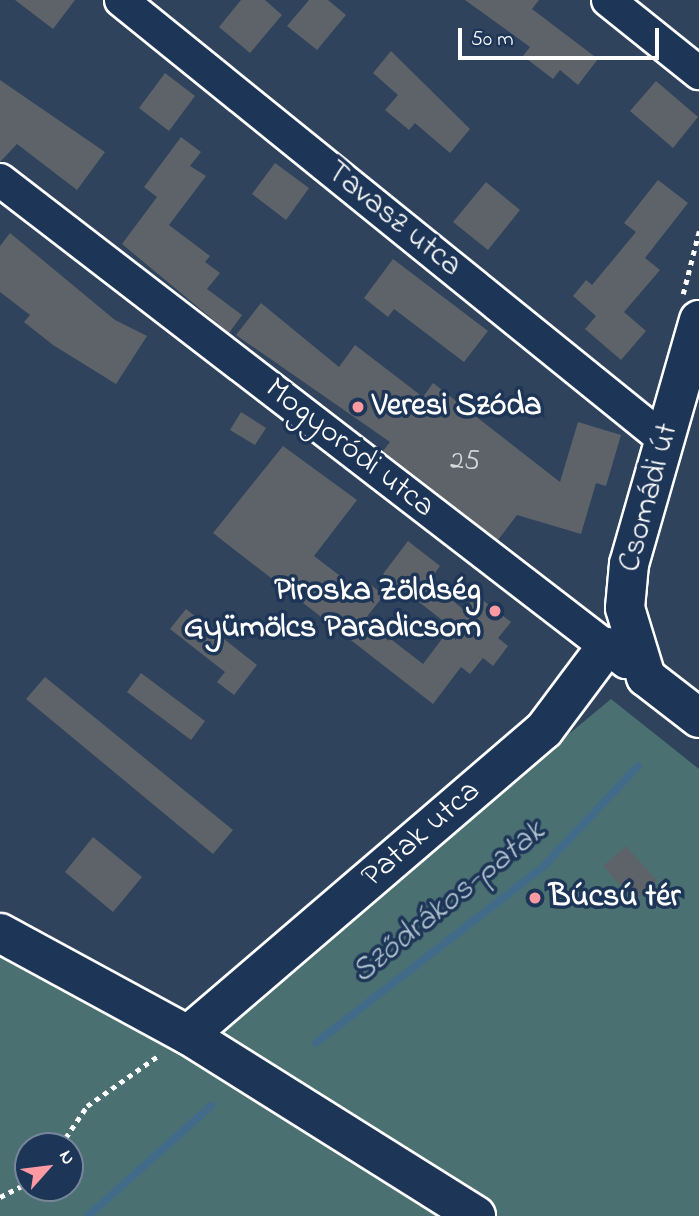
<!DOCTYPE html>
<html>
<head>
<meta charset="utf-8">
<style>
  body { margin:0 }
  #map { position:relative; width:699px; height:1216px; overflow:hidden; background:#30435c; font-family:"Indie Flower",sans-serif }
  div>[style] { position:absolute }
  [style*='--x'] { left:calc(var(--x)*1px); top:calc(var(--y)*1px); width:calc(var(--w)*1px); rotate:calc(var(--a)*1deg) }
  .green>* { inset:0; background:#4b7072 }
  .stream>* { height:8px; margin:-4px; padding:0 4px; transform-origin:4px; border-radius:4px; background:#426b8a }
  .building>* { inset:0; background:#5d6368 }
  .path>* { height:4.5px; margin-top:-2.25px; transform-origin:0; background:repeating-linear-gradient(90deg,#fff 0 5px,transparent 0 10px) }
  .roads { filter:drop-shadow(2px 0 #fff) drop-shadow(-2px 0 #fff) drop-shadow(0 2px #fff) drop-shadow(0 -2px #fff) }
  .minor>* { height:32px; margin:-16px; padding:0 16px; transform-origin:16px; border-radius:16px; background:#1d3557 }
  .tertiary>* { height:38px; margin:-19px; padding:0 19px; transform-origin:19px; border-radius:19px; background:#1d3557 }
  .secondary>* { height:38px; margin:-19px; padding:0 19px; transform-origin:19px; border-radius:19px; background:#1d3557 }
  .dots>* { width:19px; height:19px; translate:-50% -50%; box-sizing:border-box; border:4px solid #1d3557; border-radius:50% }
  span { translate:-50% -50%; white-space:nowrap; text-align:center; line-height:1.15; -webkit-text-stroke:7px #1d3557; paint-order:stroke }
  .number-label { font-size:28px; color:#d6d8d9 }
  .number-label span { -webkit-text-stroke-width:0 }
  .street-label { font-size:32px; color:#fff }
  .poi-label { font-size:32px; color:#fff; font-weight:700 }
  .left { translate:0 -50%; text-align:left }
  .right { translate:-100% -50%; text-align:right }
  .water-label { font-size:33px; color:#b3c4d0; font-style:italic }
  .north { position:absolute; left:14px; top:1132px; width:70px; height:70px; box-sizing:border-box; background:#1d3557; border:2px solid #77869a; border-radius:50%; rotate:62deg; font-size:19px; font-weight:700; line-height:28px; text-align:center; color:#fff }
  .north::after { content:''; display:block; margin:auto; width:24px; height:32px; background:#ff9aa2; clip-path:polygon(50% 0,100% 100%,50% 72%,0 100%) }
  .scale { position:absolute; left:458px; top:28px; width:201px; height:32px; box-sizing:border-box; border:4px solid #fff; border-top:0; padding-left:9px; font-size:21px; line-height:24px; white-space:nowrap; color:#fff; -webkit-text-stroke:5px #1d3557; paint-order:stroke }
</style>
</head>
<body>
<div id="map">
  <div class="green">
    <div style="clip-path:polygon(evenodd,611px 699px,699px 769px,699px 1216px,0 1216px,0 953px,214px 1029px,611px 699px,28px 1146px,70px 1146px,70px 1188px,28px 1188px,28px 1146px)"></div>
  </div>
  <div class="stream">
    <div style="--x:316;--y:1043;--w:286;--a:-37.8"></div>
    <div style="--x:542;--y:868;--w:140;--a:-46.7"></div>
    <div style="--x:88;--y:1216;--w:165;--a:-41.8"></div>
  </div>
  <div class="building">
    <div style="clip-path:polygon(15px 0,75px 0,53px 29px)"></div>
    <div style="clip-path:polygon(241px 0,265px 0,282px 15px,250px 53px,219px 27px)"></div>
    <div style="clip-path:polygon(309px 0,328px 0,346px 15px,317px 50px,287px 26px)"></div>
    <div style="clip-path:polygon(465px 0,539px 0,532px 9px,598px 59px,578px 85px,560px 70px,553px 79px,523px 56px,530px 47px)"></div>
    <div style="clip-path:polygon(391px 51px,470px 129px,450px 153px,415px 123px,409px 130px,385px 110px,398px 95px,373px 73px)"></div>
    <div style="clip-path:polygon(165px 73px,195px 96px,169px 131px,139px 108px)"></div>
    <div style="clip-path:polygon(0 80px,105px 152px,77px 190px,17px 144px,0 162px)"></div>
    <div style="clip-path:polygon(656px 81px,698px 117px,673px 148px,630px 111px)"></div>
    <div style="clip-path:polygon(181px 137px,201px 152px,190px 166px,206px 176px,169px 225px,210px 256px,205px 262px,220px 273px,207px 289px,242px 315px,229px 333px,122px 244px,157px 197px,144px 187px)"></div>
    <div style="clip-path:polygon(275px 163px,309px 188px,286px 220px,252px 194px)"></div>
    <div style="clip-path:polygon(658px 180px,688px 203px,645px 258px,660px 270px,624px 312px,646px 331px,621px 360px,585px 329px,596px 316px,573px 296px,586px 280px,592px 285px,636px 232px,624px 223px)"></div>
    <div style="clip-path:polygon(486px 182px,520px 210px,488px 250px,453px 222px)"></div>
    <div style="clip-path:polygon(10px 233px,115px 320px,147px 336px,116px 384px,53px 345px,24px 322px,30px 315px,0 292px,0 246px)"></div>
    <div style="clip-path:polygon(393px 259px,488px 331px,464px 362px,394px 309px,388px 317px,364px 298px)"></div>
    <div style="clip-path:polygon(261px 303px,339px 367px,355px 345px,423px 397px,433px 383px,560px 482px,578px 422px,621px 435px,606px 486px,596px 483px,581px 534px,517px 515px,498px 540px,383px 451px,390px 442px,236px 335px)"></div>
    <div style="clip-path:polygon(241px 412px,266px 428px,255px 445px,230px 430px)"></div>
    <div style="clip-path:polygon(283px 446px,357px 500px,314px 556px,356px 588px,363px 579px,384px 595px,365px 619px,423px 664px,451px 627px,383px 574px,408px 541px,440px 566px,429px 581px,464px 610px,476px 595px,511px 622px,498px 638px,508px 646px,493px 666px,483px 658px,470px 674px,461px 667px,433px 704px,213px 533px)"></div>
    <div style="clip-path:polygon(186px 609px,257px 665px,234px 695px,217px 682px,225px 672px,170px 629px)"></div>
    <div style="clip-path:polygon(141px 673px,205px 721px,191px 740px,127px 692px)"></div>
    <div style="clip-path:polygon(45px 677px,233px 830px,213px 854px,26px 699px)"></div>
    <div style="clip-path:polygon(93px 837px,142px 877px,113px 912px,65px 872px)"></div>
    <div style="clip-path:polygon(626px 846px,657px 881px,634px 901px,603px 866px)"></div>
  </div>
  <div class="path">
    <div style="--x:683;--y:294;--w:65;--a:-75.7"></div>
    <div style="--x:60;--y:1146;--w:48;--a:-56"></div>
    <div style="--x:87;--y:1106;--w:87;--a:-35.2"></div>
    <div style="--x:0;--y:1197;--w:31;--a:-27"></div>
  </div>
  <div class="roads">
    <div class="minor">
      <div style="--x:121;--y:0;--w:701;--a:38.98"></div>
      <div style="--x:608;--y:0;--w:117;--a:38.7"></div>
      <div style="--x:0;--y:180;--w:790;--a:37.6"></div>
    </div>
    <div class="tertiary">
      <div style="--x:0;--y:933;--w:214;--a:28.5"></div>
      <div style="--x:188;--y:1035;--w:340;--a:32.1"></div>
      <div style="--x:188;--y:1035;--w:469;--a:-40.6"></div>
      <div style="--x:544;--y:730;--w:104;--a:-53.2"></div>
    </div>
    <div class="secondary">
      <div style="--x:699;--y:320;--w:254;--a:106"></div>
      <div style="--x:629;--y:564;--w:44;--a:95.2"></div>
      <div style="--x:625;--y:608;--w:72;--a:73.1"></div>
      <div style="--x:646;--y:677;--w:67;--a:37.7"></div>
    </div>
  </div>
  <div class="dots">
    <div style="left:358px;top:407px;background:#ff9aa2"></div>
    <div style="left:495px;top:611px;background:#ff9aa2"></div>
    <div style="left:535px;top:898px;background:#ff9aa2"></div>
  </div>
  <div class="number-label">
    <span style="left:465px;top:462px">25</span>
  </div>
  <div class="street-label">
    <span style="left:393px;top:220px;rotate:39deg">Tavasz utca</span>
    <span style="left:349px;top:449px;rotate:38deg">Mogyoródi utca</span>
    <span style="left:650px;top:498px;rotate:-75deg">Csomádi út</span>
    <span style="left:422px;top:835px;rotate:-41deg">Patak utca</span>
  </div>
  <div class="poi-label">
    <span class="left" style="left:372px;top:407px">Veresi Szóda</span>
    <span class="right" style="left:481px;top:611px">Piroska Zöldség<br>Gyümölcs Paradicsom</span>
    <span class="left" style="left:549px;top:898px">Búcsú tér</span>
  </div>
  <div class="water-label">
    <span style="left:449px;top:903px;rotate:-39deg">Sződrákos-patak</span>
  </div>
  <div class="north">N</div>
  <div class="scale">50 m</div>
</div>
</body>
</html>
